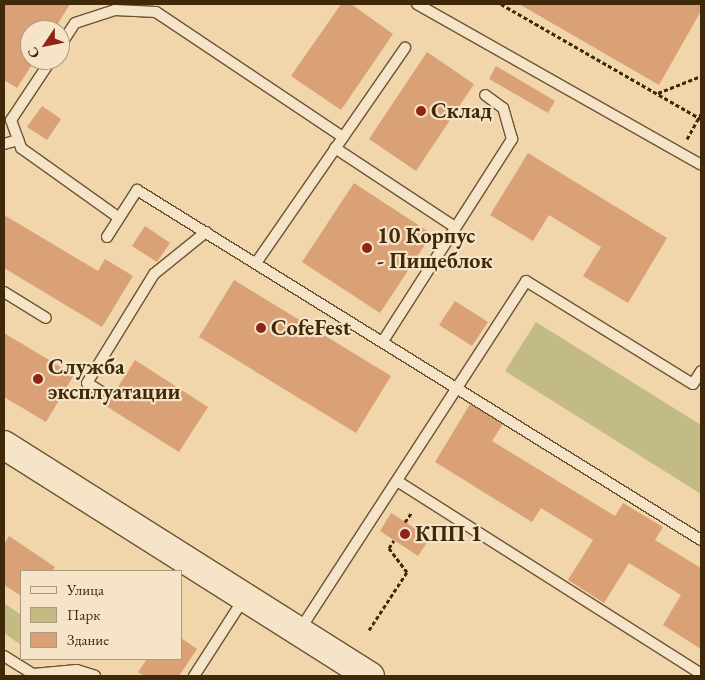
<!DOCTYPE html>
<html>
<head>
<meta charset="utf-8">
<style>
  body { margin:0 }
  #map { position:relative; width:705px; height:680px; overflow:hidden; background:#f1d6ab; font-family:"EB Garamond",serif }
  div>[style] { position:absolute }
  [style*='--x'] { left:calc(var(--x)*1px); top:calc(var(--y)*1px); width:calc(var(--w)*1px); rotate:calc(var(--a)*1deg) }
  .green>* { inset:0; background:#c2bc84 }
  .building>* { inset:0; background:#daa076 }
  .path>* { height:3px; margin-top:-1.5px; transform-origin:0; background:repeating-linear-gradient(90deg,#402909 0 4px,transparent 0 6.5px) }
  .roads { filter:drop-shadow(1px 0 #6c5432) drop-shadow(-1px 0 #6c5432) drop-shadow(0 1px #6c5432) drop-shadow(0 -1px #6c5432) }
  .service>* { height:10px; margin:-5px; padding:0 5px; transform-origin:5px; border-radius:5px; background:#f6e4c8 }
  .secondary>* { height:28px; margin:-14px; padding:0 14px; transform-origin:14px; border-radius:14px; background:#f6e4c8 }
  .dots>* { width:14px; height:14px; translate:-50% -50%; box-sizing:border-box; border:2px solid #f6e4c8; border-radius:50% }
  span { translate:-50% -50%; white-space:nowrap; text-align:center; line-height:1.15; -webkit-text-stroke:4.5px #f6e4c8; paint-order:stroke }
  .poi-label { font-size:22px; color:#402909; font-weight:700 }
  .left { translate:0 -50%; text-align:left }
  .frame { position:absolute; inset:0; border:5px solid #402909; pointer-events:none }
  .legend { position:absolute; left:20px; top:570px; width:162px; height:90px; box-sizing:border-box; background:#f6e4c8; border:1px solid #ad997c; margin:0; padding:6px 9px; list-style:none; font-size:15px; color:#402909 }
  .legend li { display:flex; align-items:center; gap:10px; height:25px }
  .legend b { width:25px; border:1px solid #ad997c }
  .north { position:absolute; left:20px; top:20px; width:50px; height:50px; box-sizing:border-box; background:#f6e4c8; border:1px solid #ad997c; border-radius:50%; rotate:236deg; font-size:14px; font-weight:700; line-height:20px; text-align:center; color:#402909 }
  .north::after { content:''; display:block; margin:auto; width:18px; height:22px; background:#8f2418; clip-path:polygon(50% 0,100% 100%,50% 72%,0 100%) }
</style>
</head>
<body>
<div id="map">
  <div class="green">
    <div style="clip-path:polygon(536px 322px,701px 425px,701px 494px,505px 371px)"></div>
    <div style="clip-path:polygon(4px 603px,21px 615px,21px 645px,4px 633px)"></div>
  </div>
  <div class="building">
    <div style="clip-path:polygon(4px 4px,70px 4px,54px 30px,30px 30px,30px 60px,35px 60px,17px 88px,4px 80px)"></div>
    <div style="clip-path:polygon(341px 4px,351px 4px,393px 34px,341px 110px,291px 76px)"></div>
    <div style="clip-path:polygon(519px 4px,701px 4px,701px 11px,659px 85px)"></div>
    <div style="clip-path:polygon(427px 52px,474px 84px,416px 171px,369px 139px)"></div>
    <div style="clip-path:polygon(496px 66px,555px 101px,548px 113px,489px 79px)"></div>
    <div style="clip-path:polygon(42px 106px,61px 119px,47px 140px,27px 127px)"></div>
    <div style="clip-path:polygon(528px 153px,667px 238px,628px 303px,583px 276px,601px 247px,549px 215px,533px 241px,490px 215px)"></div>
    <div style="clip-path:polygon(354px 183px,432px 234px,380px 313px,302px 262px)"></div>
    <div style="clip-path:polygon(4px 215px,98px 271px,105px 259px,133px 276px,102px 327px,4px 268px)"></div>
    <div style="clip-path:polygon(145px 226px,170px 243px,157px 262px,132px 246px)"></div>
    <div style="clip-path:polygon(234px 280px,391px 376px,356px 433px,199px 337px)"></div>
    <div style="clip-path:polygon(455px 301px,488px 322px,472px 346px,439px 325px)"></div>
    <div style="clip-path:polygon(4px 333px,74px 375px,46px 422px,4px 397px)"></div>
    <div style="clip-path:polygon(135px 360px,208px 407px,179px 452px,106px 406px)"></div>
    <div style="clip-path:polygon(470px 404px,503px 424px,492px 441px,615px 516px,623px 503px,663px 527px,655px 540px,701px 568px,701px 649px,663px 625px,681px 595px,629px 563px,604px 603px,568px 580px,593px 540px,541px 508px,532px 522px,435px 462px)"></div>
    <div style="clip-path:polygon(391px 513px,430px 538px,418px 556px,380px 531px)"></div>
    <div style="clip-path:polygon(9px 536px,55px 567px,52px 571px,21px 571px,21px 596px,4px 585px,4px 544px)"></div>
    <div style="clip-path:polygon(181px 638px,197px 649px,179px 676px,144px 676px,138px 672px,147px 659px,181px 659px)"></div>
  </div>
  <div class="path">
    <div style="--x:501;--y:4;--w:231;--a:29.9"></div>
    <div style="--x:658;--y:93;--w:46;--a:-21.6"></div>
    <div style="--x:687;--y:139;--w:29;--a:-61"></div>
    <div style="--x:405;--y:522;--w:12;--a:-55"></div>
    <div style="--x:369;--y:630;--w:69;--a:-56.8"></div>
    <div style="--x:407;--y:572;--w:30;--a:-127"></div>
    <div style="--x:389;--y:548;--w:9;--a:-58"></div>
  </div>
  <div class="roads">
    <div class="service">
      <div style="--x:417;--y:4;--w:326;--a:29.5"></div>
      <div style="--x:60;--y:46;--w:27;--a:-57"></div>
      <div style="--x:75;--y:23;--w:42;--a:-18"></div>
      <div style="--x:115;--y:10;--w:41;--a:2.8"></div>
      <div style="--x:156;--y:12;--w:225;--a:33.8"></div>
      <div style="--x:51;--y:60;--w:72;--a:123.7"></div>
      <div style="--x:11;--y:120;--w:30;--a:70"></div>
      <div style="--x:21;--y:148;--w:120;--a:35.5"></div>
      <div style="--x:4;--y:144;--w:15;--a:-16"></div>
      <div style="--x:335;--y:148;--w:144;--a:33.4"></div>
      <div style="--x:107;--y:237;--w:56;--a:-57.4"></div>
      <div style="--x:137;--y:190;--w:664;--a:31.82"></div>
      <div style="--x:256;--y:263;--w:262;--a:-55.3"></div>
      <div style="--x:4;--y:292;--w:49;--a:31.8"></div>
      <div style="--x:383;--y:341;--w:240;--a:-57.4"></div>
      <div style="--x:512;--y:139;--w:32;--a:-106"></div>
      <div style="--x:503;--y:108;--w:22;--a:-144"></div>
      <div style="--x:100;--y:391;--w:15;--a:-148"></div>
      <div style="--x:87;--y:383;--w:128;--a:-58.4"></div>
      <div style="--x:154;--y:274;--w:67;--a:-38.9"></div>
      <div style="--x:397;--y:481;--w:360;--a:32.4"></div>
      <div style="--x:299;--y:631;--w:417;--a:-57"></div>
      <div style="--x:526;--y:281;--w:196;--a:31.7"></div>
      <div style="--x:693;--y:384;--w:15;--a:-58"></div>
      <div style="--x:4;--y:656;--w:34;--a:32"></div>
      <div style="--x:33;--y:674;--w:44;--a:-5.2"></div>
      <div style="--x:77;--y:670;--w:19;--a:18"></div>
      <div style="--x:194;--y:676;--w:94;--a:-57.2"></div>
    </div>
    <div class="secondary">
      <div style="--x:4;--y:445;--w:433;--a:32.3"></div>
    </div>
  </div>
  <div class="dots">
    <div style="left:421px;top:111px;background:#8f2418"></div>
    <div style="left:367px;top:248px;background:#8f2418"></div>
    <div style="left:261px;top:328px;background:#8f2418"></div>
    <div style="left:38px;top:379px;background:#8f2418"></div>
    <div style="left:405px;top:534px;background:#8f2418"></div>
  </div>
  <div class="poi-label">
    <span class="left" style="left:431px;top:111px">Склад</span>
    <span class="left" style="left:377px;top:248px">10 Корпус<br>- Пищеблок</span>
    <span class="left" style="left:271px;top:328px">CofeFest</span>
    <span class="left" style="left:48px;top:379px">Служба<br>эксплуатации</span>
    <span class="left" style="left:415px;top:534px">КПП 1</span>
  </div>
  <div class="frame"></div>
  <ul class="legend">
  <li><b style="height:6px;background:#f6e4c8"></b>Улица</li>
  <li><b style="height:14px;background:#c2bc84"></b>Парк</li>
  <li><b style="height:14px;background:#daa076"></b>Здание</li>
  </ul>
  <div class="north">С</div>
</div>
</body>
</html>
